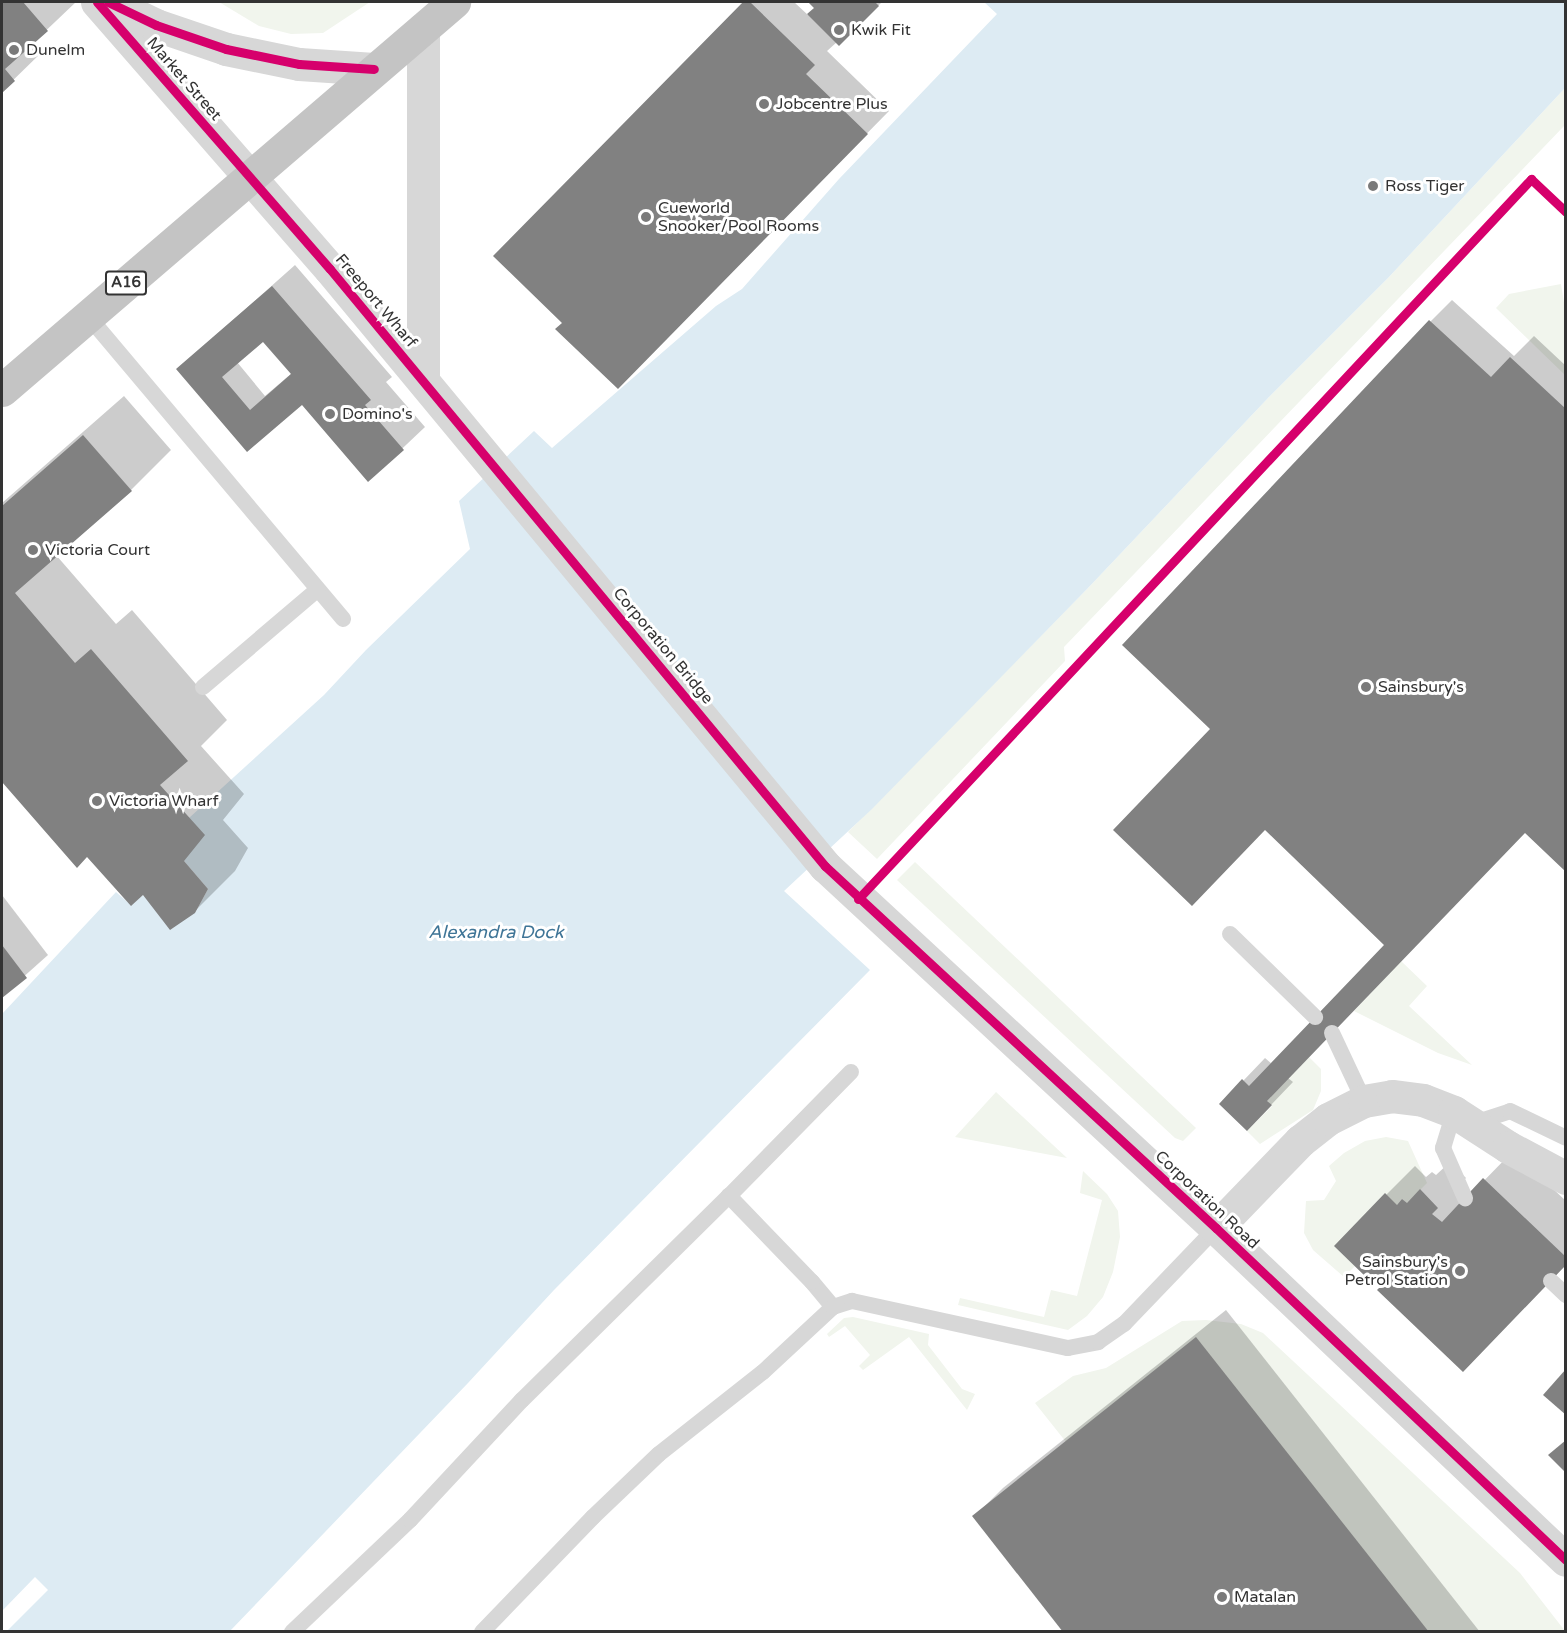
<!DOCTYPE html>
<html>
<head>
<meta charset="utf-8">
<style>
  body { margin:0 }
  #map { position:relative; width:1567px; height:1633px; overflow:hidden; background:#fff; font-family:"Varela Round",sans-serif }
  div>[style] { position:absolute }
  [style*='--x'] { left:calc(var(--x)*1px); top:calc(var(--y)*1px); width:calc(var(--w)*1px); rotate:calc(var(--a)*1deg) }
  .green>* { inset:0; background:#f1f5ed }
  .water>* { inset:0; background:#ddebf3 }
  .pier>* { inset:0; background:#fff }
  .shadow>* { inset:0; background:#0003 }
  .building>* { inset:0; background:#818181 }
  .lane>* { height:16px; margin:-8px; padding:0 8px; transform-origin:8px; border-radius:8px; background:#d7d7d7 }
  .street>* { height:33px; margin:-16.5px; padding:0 16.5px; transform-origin:16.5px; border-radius:16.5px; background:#d7d7d7 }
  .highway>* { height:33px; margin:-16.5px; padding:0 16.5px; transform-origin:16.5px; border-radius:16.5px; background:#c4c4c4 }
  .cycleway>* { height:9px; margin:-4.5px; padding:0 4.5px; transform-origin:4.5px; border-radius:4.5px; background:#d6006c }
  .dots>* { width:16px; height:16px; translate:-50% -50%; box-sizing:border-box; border:3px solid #fff; border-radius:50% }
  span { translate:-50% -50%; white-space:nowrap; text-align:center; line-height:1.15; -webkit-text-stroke:6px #fff; paint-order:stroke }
  .shield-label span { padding:2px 4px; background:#fff; border:2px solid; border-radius:4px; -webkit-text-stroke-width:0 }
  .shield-label { font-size:15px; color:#333; font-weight:700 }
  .poi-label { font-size:16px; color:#333 }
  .left { translate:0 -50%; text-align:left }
  .right { translate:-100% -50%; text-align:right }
  .street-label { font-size:16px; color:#333 }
  .water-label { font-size:18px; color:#3f7597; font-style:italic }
  .frame { position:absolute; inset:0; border:3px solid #333; pointer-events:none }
</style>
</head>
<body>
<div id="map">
  <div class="green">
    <div style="clip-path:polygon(219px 2px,370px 2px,323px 33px,291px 34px,259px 26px)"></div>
    <div style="clip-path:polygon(1565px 88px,1565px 125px,1064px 647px,1065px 661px,877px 859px,848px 832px,1089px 587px,1269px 397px,1389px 277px)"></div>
    <div style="clip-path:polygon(1561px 284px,1565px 309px,1565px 375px,1496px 308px,1509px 294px)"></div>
    <div style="clip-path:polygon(915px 862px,1196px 1128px,1183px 1141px,1175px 1138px,897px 880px)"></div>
    <div style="clip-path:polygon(1401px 961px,1427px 986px,1409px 1006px,1472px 1065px,1438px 1053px,1354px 1011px)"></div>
    <div style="clip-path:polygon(1309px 1057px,1321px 1069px,1321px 1091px,1313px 1110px,1260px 1144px,1247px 1131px,1272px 1106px,1267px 1101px)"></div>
    <div style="clip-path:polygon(996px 1092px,1067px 1158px,955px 1137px)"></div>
    <div style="clip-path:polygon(1386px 1137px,1408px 1141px,1427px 1183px,1407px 1203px,1402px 1199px,1397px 1205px,1355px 1266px,1344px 1277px,1313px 1250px,1304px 1233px,1306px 1201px,1324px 1200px,1336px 1181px,1329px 1166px,1344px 1153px,1365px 1141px)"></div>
    <div style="clip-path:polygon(1083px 1171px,1107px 1194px,1118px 1211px,1120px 1237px,1113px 1272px,1103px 1297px,1087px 1316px,1068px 1330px,958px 1305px,960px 1298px,1044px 1317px,1051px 1290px,1077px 1296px,1102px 1200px,1080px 1193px)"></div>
    <div style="clip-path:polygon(853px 1317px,929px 1334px,928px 1345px,962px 1389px,975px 1394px,967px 1410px,909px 1337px,863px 1370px,859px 1366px,870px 1355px,845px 1326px,829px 1337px,827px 1334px,844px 1318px)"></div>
    <div style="clip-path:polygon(1206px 1320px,1241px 1324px,1263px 1333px,1520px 1573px,1565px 1631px,1429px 1631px,1066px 1442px,1035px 1403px,1073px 1376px,1106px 1368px,1182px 1321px)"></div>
  </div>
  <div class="water">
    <div style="clip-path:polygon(984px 2px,1565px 2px,1565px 88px,1389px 277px,1269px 397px,1089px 587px,872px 809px,784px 891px,870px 970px,554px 1290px,468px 1383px,230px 1631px,2px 1631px,2px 1014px,116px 892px,131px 905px,143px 895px,195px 913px,208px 889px,184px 861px,189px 818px,324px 695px,366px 650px,470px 549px,459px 501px,534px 431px,552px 448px,716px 306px,742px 289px,839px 179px,997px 14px)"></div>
  </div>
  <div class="pier">
    <div style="clip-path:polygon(35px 1577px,48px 1590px,7px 1631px,2px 1631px,2px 1611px)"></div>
  </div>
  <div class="shadow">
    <div style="clip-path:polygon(2px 2px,76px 2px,35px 41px,43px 51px,2px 91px)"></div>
    <div style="clip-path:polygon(745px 2px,794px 2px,808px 15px,816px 8px,810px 2px,882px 2px,839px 44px,837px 42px,827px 51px,889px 111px,618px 387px,564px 323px,496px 256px)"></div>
    <div style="clip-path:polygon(evenodd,295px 265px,392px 377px,386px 382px,425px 427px,369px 480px,303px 403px,248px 450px,178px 369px,295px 265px,263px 340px,292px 373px,265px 396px,237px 362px,263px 340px)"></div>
    <div style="clip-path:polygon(1452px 300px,1514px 356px,1534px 336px,1566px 366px,1566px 870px,1525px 831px,1288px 1078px,1293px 1082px,1269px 1107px,1221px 1104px,1265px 1058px,1272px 1064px,1386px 945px,1212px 729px,1430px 322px)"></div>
    <div style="clip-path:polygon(124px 396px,171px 450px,131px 490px,56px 555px,116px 624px,132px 610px,227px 720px,201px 746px,244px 794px,223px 820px,248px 848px,235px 871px,194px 912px,143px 893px,88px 855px,77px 866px,2px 779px,2px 503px)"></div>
    <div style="clip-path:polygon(2px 895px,48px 955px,2px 996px)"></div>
    <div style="clip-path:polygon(1513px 1151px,1566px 1201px,1566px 1264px,1383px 1286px,1386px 1195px,1415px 1166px,1426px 1177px,1432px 1172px,1436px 1175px,1450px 1162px,1466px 1178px,1460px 1184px,1471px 1194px)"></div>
    <div style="clip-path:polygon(1226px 1310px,1480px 1632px,1065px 1632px,974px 1517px,1003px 1488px)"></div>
  </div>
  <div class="building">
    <div style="clip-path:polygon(2px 2px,23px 2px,48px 31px,5px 69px,15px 81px,2px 93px)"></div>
    <div style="clip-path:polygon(743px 2px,750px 2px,815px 65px,806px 74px,868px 134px,618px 389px,555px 329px,562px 323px,493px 256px)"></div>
    <div style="clip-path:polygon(808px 2px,875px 2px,879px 6px,839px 46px,807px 14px,814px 8px)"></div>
    <div style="clip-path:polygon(evenodd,272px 286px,371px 400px,365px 405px,404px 450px,368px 482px,302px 405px,247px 452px,176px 369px,272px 286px,263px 342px,291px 374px,250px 410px,222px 377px,263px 342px)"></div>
    <div style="clip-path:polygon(1429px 320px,1491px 377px,1510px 357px,1566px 409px,1566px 872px,1525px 833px,1267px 1101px,1272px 1105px,1247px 1131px,1219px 1104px,1242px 1079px,1249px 1086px,1384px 945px,1265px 830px,1192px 906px,1113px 830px,1210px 729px,1122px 645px)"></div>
    <div style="clip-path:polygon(83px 435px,132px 491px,15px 593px,75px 663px,91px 649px,188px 761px,160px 785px,205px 835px,184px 861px,208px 889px,195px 913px,170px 930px,143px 895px,131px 906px,87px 857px,77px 868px,2px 782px,2px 506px)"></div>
    <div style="clip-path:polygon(2px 945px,27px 978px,2px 998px)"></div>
    <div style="clip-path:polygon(1483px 1178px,1566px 1257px,1566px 1265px,1463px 1372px,1377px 1290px,1381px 1286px,1372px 1277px,1369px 1280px,1334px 1246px,1385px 1193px,1397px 1205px,1402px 1199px,1407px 1203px,1420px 1189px,1438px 1208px,1432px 1214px,1442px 1222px)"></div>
    <div style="clip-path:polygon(1196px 1337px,1429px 1632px,1063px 1632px,972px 1516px)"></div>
    <div style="clip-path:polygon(1566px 1369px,1566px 1415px,1543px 1395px)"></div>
    <div style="clip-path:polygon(1566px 1440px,1566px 1473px,1548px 1455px)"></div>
  </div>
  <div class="lane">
    <div style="--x:88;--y:316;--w:396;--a:49.9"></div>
    <div style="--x:203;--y:687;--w:150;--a:-40.4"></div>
    <div style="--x:1230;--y:934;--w:119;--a:44.3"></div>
    <div style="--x:1332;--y:1033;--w:75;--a:64.8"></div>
    <div style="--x:1454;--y:1112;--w:38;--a:107"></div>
    <div style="--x:1443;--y:1148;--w:55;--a:66.3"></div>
    <div style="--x:1474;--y:1123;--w:38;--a:-18"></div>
    <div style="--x:1510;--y:1111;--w:62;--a:25.7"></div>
    <div style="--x:1551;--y:1281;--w:21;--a:43"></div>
    <div style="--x:833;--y:1307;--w:33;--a:-130"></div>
    <div style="--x:812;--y:1282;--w:120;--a:-134"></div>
    <div style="--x:729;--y:1196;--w:174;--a:-45.5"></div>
    <div style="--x:292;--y:1632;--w:163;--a:-43.5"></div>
    <div style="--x:410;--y:1520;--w:164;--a:-47"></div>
    <div style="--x:522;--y:1400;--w:291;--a:-44.6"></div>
    <div style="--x:482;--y:1632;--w:160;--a:-46"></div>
    <div style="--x:593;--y:1517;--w:91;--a:-43.7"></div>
    <div style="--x:659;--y:1454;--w:132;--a:-38.3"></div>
    <div style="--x:763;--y:1372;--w:96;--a:-42.9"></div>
    <div style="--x:833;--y:1307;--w:20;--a:-18"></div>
    <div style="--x:852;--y:1301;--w:221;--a:12.3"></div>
    <div style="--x:1068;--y:1348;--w:31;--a:-11"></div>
    <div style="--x:1098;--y:1342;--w:32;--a:-35"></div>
    <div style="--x:1124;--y:1324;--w:133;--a:-46.2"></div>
  </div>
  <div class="street">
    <div style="--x:97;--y:2;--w:354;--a:48.9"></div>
    <div style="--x:330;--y:269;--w:776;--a:50.34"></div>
    <div style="--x:825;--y:866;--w:533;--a:42.79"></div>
    <div style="--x:1216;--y:1228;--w:482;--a:43.5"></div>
    <div style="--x:108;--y:2;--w:53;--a:25.6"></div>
    <div style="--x:156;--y:25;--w:74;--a:18.9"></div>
    <div style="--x:226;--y:49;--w:75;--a:11.6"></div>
    <div style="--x:299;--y:64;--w:75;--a:3.8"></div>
    <div style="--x:423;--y:29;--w:351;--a:90"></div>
    <div style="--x:1216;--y:1228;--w:121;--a:-46"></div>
    <div style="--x:1300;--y:1141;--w:36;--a:-38"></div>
    <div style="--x:1328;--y:1119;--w:40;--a:-26.6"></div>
    <div style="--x:1364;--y:1101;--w:28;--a:-10"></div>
    <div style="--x:1392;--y:1096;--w:31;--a:7"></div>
    <div style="--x:1423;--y:1100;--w:33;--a:21"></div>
    <div style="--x:1454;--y:1112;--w:64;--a:32.9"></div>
    <div style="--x:1508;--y:1147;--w:66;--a:28.1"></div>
  </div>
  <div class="highway">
    <div style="--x:2;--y:390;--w:596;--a:-40.64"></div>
  </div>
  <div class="cycleway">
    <div style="--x:97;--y:2;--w:354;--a:48.9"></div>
    <div style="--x:330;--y:269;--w:776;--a:50.34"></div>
    <div style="--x:825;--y:866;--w:533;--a:42.79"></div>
    <div style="--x:1216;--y:1228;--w:482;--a:43.5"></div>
    <div style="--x:108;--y:2;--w:53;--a:25.6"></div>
    <div style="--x:156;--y:25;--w:74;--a:18.9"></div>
    <div style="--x:226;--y:49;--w:75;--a:11.6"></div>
    <div style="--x:299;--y:64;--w:75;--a:3.8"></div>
    <div style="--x:858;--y:899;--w:986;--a:-46.93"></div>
    <div style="--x:1531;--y:179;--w:48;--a:43.3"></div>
  </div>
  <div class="dots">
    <div style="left:839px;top:30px;background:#7a7a7a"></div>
    <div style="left:14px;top:50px;background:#7a7a7a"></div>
    <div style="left:764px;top:104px;background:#7a7a7a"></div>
    <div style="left:1373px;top:186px;background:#7a7a7a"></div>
    <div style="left:646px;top:217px;background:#7a7a7a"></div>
    <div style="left:330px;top:414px;background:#7a7a7a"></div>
    <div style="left:33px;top:550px;background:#7a7a7a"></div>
    <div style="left:1366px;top:687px;background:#7a7a7a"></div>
    <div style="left:97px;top:801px;background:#7a7a7a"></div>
    <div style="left:1460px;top:1271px;background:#7a7a7a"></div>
    <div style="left:1222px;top:1597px;background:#7a7a7a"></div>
  </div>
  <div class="shield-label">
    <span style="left:126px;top:283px">A16</span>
  </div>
  <div class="poi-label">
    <span class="left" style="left:851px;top:30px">Kwik Fit</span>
    <span class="left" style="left:26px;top:50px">Dunelm</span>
    <span class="left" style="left:776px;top:104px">Jobcentre Plus</span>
    <span class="left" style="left:1385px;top:186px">Ross Tiger</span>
    <span class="left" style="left:658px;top:217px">Cueworld<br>Snooker/Pool Rooms</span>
    <span class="left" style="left:342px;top:414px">Domino's</span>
    <span class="left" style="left:45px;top:550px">Victoria Court</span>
    <span class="left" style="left:1378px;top:687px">Sainsbury's</span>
    <span class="left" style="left:109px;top:801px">Victoria Wharf</span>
    <span class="right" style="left:1448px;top:1271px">Sainsbury's<br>Petrol Station</span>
    <span class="left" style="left:1234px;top:1597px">Matalan</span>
  </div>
  <div class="street-label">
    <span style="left:184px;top:79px;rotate:49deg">Market Street</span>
    <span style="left:376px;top:301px;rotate:50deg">Freeport Wharf</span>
    <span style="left:663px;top:646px;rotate:50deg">Corporation Bridge</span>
    <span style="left:1207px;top:1200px;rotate:43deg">Corporation Road</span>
  </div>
  <div class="water-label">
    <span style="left:496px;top:932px">Alexandra Dock</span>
  </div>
  <div class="frame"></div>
</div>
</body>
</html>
